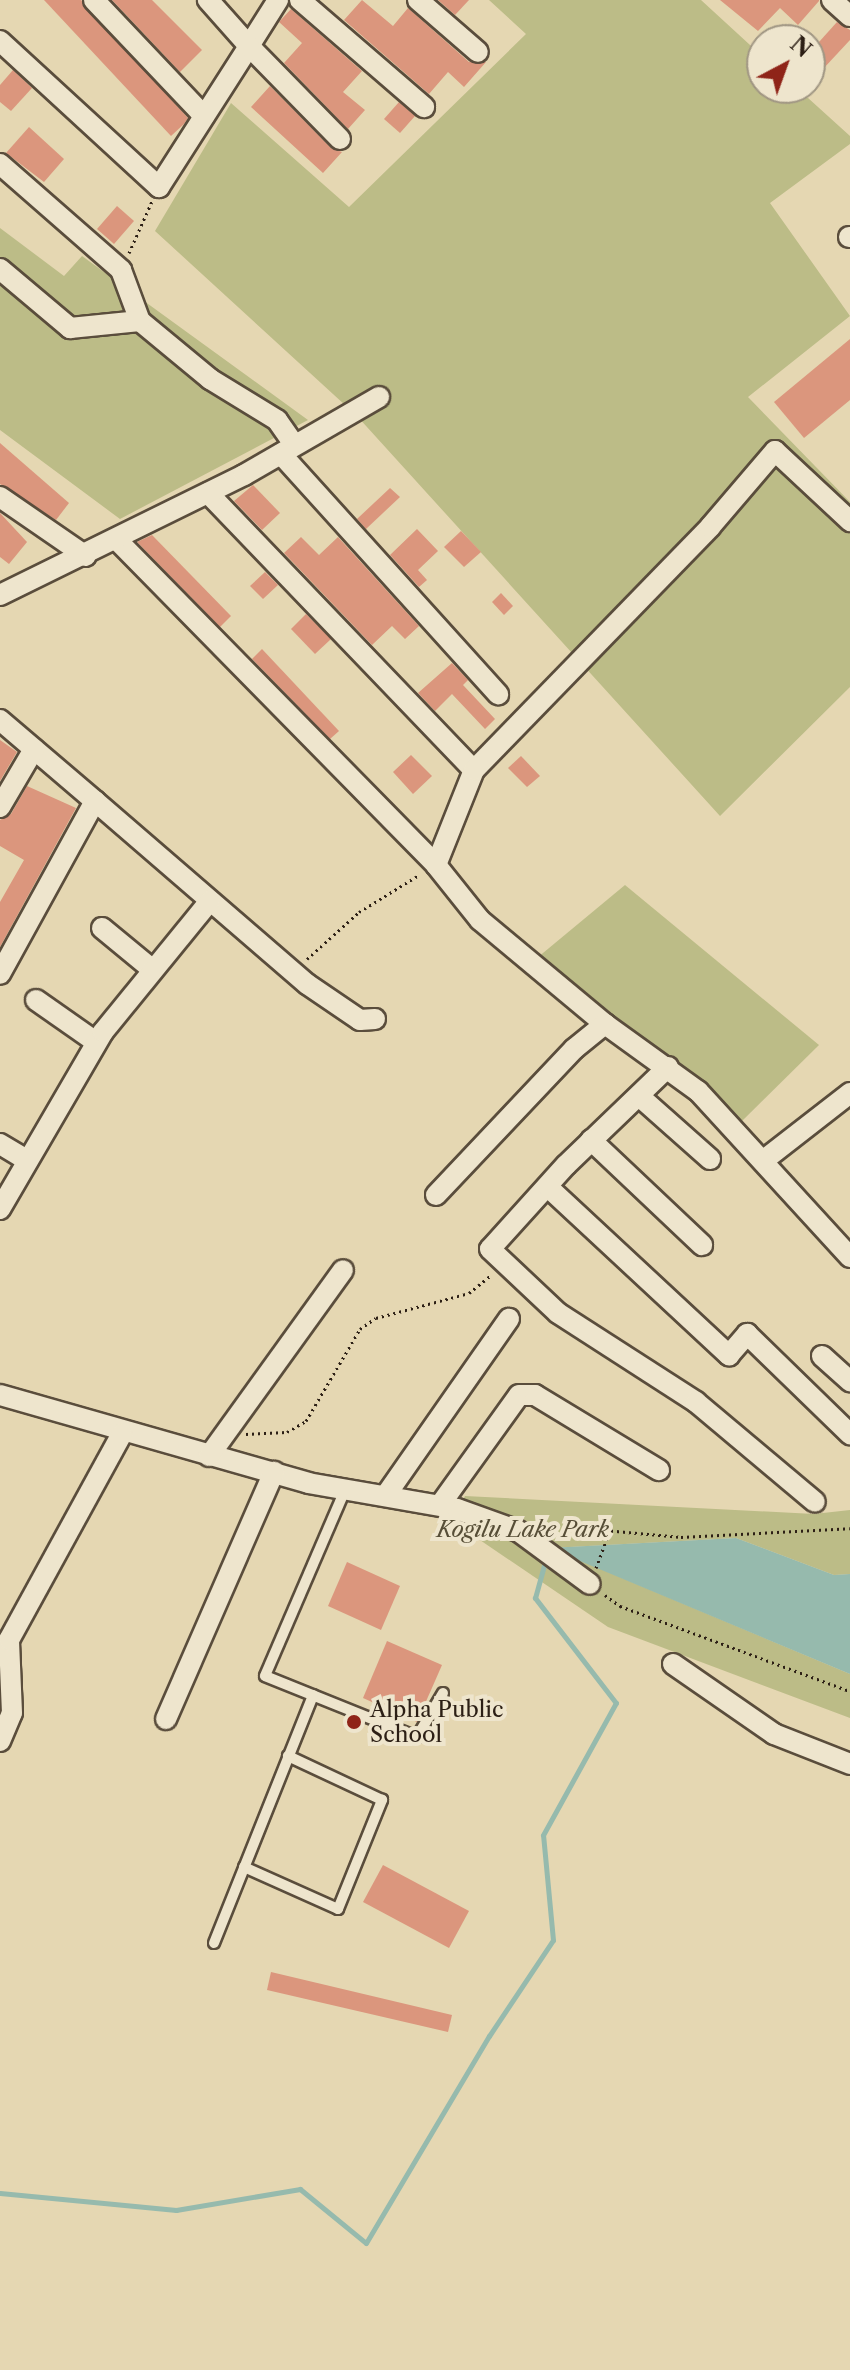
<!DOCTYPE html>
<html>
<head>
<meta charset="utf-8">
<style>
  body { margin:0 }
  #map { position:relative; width:850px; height:2370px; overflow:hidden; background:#e5d7b2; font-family:"Libre Caslon Text",serif }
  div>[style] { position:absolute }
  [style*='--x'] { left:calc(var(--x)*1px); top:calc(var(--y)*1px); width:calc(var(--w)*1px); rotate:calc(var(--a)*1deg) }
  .green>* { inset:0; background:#bcbc87 }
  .water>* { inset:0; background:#96baad }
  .stream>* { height:5px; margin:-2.5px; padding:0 2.5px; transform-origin:2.5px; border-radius:2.5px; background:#96baad }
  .building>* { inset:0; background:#db967d }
  .path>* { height:3px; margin-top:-1.5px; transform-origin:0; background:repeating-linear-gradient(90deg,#2c1f15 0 2px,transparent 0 6px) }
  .roads { filter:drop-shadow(2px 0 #5a4d3c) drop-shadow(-2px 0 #5a4d3c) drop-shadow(0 2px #5a4d3c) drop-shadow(0 -2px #5a4d3c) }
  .service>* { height:10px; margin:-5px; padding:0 5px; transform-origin:5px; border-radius:5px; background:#eee5cd }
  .minor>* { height:20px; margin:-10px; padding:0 10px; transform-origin:10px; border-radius:10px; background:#eee5cd }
  .dots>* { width:22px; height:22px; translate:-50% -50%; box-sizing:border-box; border:4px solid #eee5cd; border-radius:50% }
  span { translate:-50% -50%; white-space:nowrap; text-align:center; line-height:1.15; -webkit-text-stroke:8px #eee5cd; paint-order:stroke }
  .park-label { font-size:22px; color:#574e37; font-style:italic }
  .poi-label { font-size:22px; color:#2c1f15 }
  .left { translate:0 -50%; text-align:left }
  .north { position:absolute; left:746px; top:24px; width:80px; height:80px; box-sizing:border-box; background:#eee5cd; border:2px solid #a09683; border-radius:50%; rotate:41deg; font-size:22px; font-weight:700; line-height:32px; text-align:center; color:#2c1f15 }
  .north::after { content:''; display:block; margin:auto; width:28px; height:36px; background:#8f2418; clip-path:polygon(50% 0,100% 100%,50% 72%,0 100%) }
</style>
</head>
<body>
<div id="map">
  <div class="green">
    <div style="clip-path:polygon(489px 0,701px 0,762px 56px,762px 88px,797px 88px,850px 136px,850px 144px,770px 203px,850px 316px,748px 397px,850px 502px,850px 687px,720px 816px,357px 416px,155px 231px,231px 103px,349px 207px,526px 34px)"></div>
    <div style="clip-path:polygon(0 228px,64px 276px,82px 256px,308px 420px,120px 519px,0 430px)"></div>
    <div style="clip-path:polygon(625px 885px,819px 1045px,742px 1121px,537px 958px)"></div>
    <div style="clip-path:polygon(465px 1496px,814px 1514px,850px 1510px,850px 1574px,834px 1575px,736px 1538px,551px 1548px,850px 1674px,850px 1718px,608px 1627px,452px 1521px)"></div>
  </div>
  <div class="water">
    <div style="clip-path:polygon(736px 1538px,834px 1575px,850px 1574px,850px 1674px,549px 1548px)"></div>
  </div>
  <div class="stream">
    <div style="--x:0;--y:2193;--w:177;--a:5.5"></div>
    <div style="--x:176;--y:2210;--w:126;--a:-9.6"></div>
    <div style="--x:300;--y:2189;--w:85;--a:39.3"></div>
    <div style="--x:366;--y:2243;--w:241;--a:-59.3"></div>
    <div style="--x:489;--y:2036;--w:115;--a:-56.3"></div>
    <div style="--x:553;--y:1940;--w:105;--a:-95.4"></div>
    <div style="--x:543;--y:1835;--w:151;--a:-61.1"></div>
    <div style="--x:616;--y:1703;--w:133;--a:-127.6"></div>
    <div style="--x:535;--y:1598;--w:41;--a:-74.6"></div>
  </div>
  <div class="building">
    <div style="clip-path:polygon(44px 0,81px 0,188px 118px,184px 124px,171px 136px)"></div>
    <div style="clip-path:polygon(112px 0,152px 0,202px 50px,180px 72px)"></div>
    <div style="clip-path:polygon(362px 0,393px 26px,408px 8px,469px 62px,486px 62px,464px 87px,448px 72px,429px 94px,344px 20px)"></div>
    <div style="clip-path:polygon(438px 0,469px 0,455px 15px)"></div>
    <div style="clip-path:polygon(720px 0,819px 0,819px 1px,798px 25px,780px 8px,758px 31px)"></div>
    <div style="clip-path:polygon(291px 9px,362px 71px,343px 92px,365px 110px,348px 129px,284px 63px,302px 43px,279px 22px)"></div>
    <div style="clip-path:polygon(837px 22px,850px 30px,850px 40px,810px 83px,810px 52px)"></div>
    <div style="clip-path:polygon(13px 70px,32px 88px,11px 111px,0 102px,0 85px)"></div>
    <div style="clip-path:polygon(270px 86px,331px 148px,342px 152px,323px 173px,251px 107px)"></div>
    <div style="clip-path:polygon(399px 102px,415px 116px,400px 133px,384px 119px)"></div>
    <div style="clip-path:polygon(29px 127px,64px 159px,44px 182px,6px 153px)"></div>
    <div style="clip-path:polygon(117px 206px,134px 221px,114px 244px,97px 229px)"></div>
    <div style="clip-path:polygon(850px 339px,850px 400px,804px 438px,774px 402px)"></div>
    <div style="clip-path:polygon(0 443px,69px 503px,56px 520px,0 484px)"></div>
    <div style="clip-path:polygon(253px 485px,280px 513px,262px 530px,234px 501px)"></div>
    <div style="clip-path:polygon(390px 488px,400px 497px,366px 529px,357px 519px)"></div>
    <div style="clip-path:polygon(0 513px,27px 542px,9px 564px,0 557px)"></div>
    <div style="clip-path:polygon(417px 529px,438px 551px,418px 570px,427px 580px,419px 587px,390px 555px)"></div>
    <div style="clip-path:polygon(461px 531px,481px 552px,464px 567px,444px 547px)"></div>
    <div style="clip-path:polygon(152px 535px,231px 616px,220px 627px,137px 542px)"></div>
    <div style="clip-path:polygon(301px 537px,319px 555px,338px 537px,419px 626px,405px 639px,392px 626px,372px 645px,284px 553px)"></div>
    <div style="clip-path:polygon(265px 572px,278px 585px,263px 599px,250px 586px)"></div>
    <div style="clip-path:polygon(501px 593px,513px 606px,504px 615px,492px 602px)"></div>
    <div style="clip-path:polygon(306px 614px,331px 639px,315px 654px,291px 629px)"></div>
    <div style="clip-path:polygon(262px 649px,339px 731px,330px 739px,252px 659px)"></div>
    <div style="clip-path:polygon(452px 663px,468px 680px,463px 685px,495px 719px,485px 729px,452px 694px,435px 711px,418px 693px)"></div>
    <div style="clip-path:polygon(0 740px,17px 752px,0 781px)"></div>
    <div style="clip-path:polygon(411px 755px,432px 776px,413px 794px,393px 772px)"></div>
    <div style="clip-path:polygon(521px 756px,540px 776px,527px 787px,508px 768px)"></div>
    <div style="clip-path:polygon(27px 786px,76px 808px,0 947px,0 902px,24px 860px,0 846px,0 820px,11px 814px)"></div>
    <div style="clip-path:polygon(347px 1562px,400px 1586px,381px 1630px,328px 1606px)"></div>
    <div style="clip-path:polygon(387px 1641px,442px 1665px,417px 1722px,363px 1698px)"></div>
    <div style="clip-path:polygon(383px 1865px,469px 1911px,449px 1948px,363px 1902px)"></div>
    <div style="clip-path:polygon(271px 1972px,452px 2015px,448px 2032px,267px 1990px)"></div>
  </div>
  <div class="path">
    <div style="--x:129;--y:253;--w:57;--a:-66.1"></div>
    <div style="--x:307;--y:959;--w:70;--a:-42.1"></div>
    <div style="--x:359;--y:912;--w:70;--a:-31.7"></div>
    <div style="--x:246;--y:1434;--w:41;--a:-2.8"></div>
    <div style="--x:287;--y:1432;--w:22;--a:-30"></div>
    <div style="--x:306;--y:1421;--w:107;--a:-59.6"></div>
    <div style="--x:360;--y:1329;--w:19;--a:-35"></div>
    <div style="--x:376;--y:1318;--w:96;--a:-15"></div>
    <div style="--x:469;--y:1293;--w:27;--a:-39"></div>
    <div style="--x:539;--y:1524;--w:143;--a:5.2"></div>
    <div style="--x:681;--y:1537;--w:169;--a:-3"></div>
    <div style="--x:596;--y:1568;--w:40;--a:-69.8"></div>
    <div style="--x:605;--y:1595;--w:19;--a:36"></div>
    <div style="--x:620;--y:1606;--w:245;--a:20.3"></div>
  </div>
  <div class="roads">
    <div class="service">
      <div style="--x:345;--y:1490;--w:202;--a:113.3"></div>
      <div style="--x:265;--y:1676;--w:164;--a:21.9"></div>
      <div style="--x:417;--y:1737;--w:51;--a:-59.4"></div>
      <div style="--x:244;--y:1867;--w:103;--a:24.1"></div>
      <div style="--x:338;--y:1909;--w:118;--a:-68"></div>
      <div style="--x:382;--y:1800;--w:104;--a:-154.9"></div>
      <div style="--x:214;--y:1943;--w:267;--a:-68.2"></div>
    </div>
    <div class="minor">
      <div style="--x:94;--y:0;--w:160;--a:46.5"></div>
      <div style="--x:278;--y:0;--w:54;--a:122.2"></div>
      <div style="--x:249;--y:46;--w:130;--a:45.6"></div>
      <div style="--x:300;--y:0;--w:164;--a:40.8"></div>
      <div style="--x:418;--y:0;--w:79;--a:40.9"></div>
      <div style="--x:832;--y:0;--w:24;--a:42"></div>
      <div style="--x:0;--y:41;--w:216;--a:42.6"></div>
      <div style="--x:159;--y:187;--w:167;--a:-57.4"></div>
      <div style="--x:249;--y:46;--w:62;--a:-131.7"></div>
      <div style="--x:0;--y:164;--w:161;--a:41.2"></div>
      <div style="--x:121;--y:270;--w:54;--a:69.6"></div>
      <div style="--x:140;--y:321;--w:91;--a:39.6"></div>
      <div style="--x:210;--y:379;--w:79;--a:31.5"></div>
      <div style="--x:277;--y:420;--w:29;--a:55"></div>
      <div style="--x:849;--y:237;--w:1;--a:0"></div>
      <div style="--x:0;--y:269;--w:92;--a:40.1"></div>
      <div style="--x:70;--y:328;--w:70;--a:-5.7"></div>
      <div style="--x:281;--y:454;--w:324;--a:47.9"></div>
      <div style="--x:208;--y:493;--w:384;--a:46.2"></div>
      <div style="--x:0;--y:497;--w:104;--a:34.5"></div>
      <div style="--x:116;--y:539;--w:457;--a:45.5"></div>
      <div style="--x:436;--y:865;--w:70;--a:51.3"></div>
      <div style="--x:480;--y:920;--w:163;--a:39.8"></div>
      <div style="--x:605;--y:1024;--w:115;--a:35.8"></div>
      <div style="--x:698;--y:1091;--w:225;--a:47.5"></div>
      <div style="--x:0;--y:595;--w:272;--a:-26.2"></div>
      <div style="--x:244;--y:475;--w:156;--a:-30"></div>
      <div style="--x:0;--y:720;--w:125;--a:40.5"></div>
      <div style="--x:95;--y:801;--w:197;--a:118.8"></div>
      <div style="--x:95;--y:801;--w:280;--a:40.8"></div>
      <div style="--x:307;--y:984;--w:64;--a:34.2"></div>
      <div style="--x:360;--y:1020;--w:15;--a:-4"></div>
      <div style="--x:0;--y:807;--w:67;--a:-59.6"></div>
      <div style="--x:436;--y:865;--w:102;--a:-68.2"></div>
      <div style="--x:474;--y:770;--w:339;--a:-45.8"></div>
      <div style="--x:710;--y:527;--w:100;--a:-49.5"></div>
      <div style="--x:775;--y:451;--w:103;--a:43"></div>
      <div style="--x:102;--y:928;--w:66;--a:39.5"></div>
      <div style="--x:36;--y:1000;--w:73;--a:35"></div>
      <div style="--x:668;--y:1067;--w:141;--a:136.1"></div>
      <div style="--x:566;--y:1165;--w:113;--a:132.1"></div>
      <div style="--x:490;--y:1249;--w:93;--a:43.3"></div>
      <div style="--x:558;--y:1313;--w:164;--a:32.8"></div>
      <div style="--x:696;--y:1402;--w:155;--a:40"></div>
      <div style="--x:639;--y:1096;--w:95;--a:41.6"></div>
      <div style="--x:591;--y:1140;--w:153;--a:43.4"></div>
      <div style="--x:0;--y:1144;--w:29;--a:31"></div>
      <div style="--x:764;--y:1160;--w:109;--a:-37.9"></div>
      <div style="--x:549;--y:1188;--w:246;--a:42.9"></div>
      <div style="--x:729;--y:1355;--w:28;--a:-49"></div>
      <div style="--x:747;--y:1334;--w:144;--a:44.2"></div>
      <div style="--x:436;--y:1195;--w:201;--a:-46.6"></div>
      <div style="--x:574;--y:1049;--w:40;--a:-39"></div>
      <div style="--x:0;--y:1209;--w:205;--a:-59.8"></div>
      <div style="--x:103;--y:1032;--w:169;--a:-50.8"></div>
      <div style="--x:822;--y:1356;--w:38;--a:42"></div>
      <div style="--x:0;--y:1395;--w:320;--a:15.9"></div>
      <div style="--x:308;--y:1483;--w:151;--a:9.9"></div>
      <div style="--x:457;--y:1509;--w:65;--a:19.8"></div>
      <div style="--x:518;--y:1531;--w:89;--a:36.4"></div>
      <div style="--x:209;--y:1456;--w:229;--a:-54.2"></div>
      <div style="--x:386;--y:1495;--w:215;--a:-55.1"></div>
      <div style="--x:440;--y:1505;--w:135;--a:-54.3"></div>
      <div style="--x:519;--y:1395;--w:16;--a:0"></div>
      <div style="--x:535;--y:1395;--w:145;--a:31.2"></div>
      <div style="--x:673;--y:1664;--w:123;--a:34.7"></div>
      <div style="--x:774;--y:1734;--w:82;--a:21.5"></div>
      <div style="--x:166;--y:1719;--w:270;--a:-66.4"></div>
      <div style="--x:0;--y:1741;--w:30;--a:-67"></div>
      <div style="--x:12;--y:1713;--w:73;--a:-92.4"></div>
      <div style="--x:9;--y:1640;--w:235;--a:-61.3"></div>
    </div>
  </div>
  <div class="dots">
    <div style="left:354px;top:1722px;background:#8f2418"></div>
  </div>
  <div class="park-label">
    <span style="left:523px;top:1530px">Kogilu Lake Park</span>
  </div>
  <div class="poi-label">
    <span class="left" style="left:370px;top:1722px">Alpha Public<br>School</span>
  </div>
  <div class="north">N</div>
</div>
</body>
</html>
